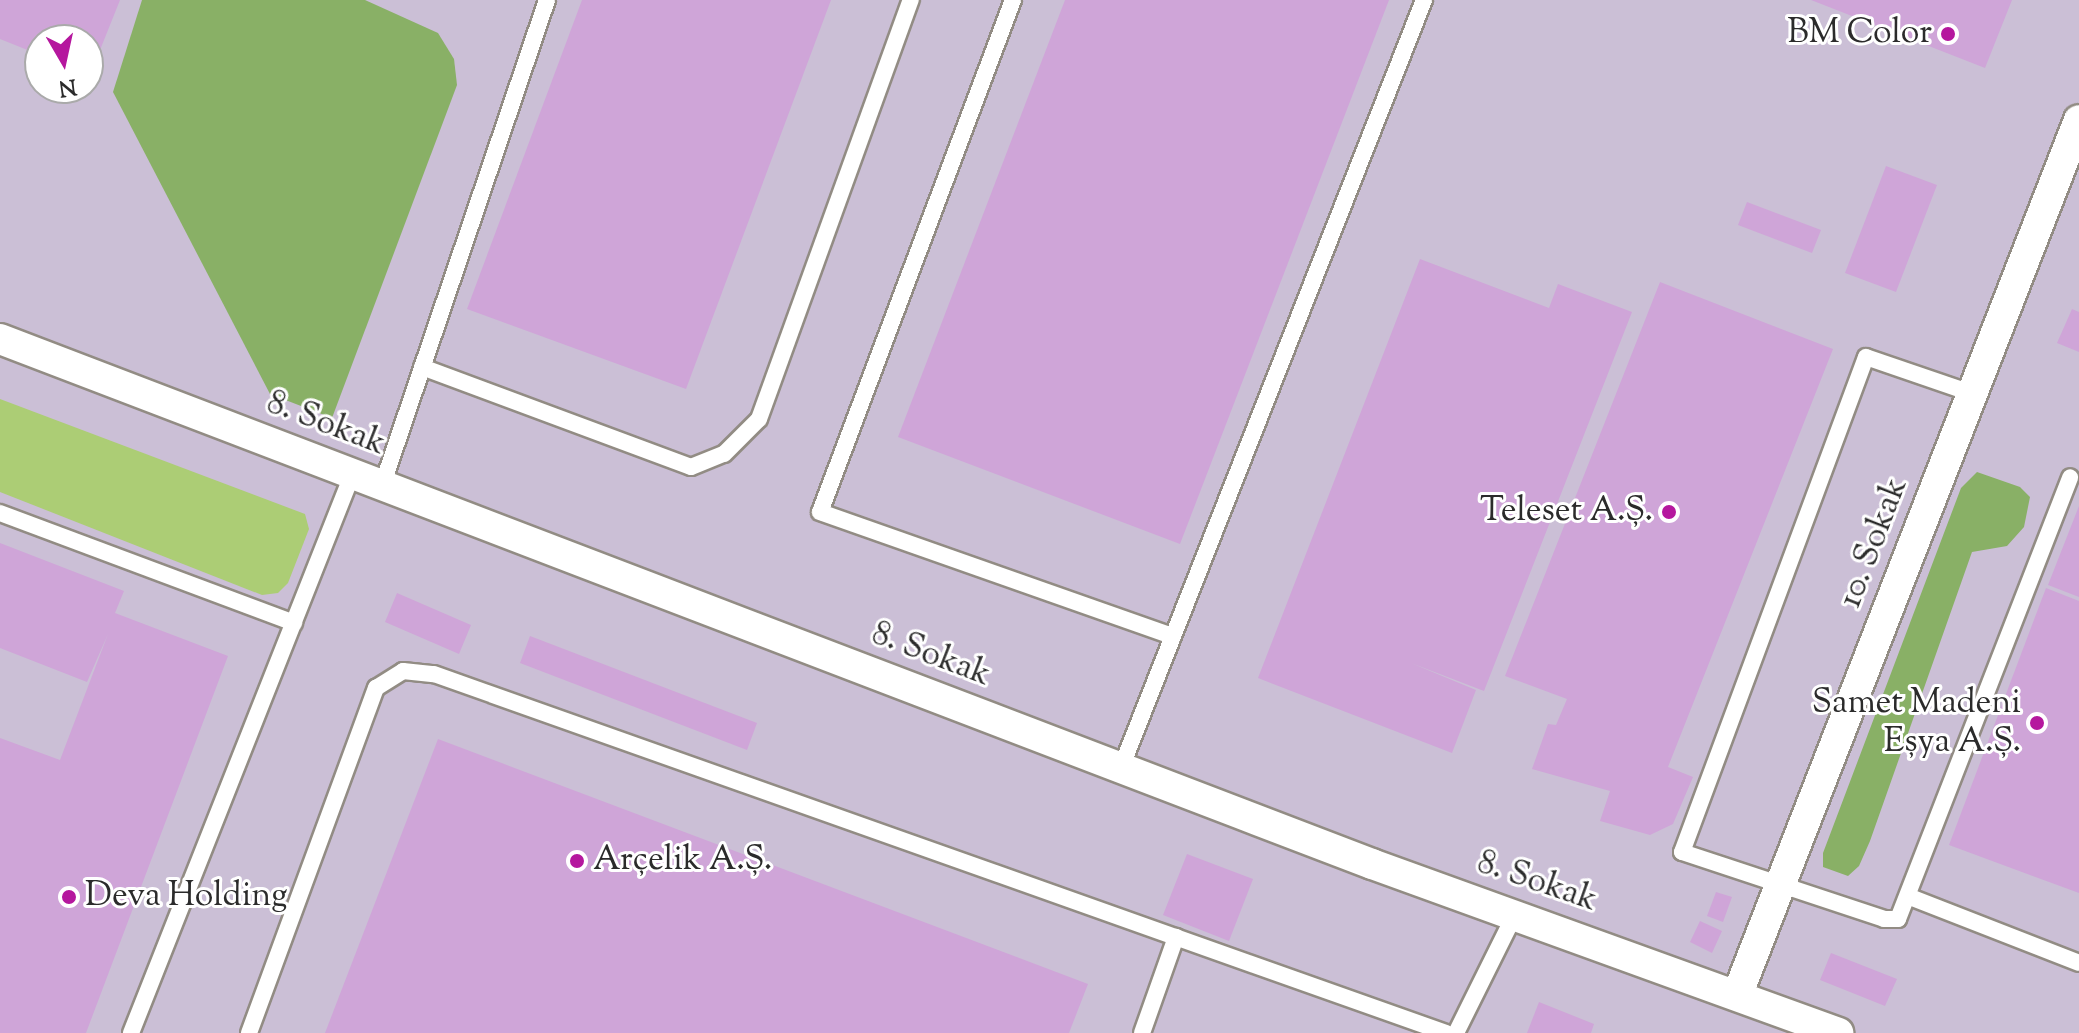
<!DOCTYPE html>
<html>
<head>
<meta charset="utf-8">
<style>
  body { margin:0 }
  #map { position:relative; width:2079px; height:1033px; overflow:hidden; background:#f8eedd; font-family:"Sorts Mill Goudy",serif }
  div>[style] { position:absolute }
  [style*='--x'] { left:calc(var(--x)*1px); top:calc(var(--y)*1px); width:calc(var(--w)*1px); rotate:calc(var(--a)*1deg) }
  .industrial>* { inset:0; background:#cbbfd6 }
  .green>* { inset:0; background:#accd75 }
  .forest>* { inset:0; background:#89b066 }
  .building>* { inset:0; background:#cfa5d8 }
  .roads { filter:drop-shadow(2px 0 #928c84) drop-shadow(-2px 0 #928c84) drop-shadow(0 2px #928c84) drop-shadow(0 -2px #928c84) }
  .lane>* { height:16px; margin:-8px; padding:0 8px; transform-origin:8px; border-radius:8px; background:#fff }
  .street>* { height:30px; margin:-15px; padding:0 15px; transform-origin:15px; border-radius:15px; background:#fff }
  .dots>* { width:22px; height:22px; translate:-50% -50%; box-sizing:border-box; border:4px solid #fff; border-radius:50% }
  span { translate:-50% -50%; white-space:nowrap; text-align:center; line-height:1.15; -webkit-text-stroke:6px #fff; paint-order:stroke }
  .poi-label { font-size:34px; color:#2b2b2b }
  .right { translate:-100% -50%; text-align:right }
  .left { translate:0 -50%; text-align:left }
  .street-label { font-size:34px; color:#2b2b2b }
  .north { position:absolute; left:24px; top:24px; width:80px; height:80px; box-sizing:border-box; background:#fff; border:2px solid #aaa; border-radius:50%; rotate:171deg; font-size:22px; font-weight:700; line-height:32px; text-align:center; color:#2b2b2b }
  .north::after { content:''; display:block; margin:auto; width:28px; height:36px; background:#b5179e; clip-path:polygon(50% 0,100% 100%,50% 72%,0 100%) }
</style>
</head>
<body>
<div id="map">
  <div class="industrial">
    <div style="clip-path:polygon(evenodd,0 0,2079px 0,2079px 1033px,0 1033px,0 0,40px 40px,88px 40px,88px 88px,40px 88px,40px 40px)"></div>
  </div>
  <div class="green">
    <div style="clip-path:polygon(0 399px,305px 514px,309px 529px,288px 583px,278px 593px,262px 595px,0 492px)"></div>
  </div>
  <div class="forest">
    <div style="clip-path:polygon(142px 0,365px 0,438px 33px,454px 59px,457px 85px,332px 418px,270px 394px,113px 92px)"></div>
    <div style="clip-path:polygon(1977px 472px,2020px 487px,2030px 497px,2024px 527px,2007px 546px,1972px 552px,1870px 841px,1859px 866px,1848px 876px,1823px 867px,1823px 853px,1961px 488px)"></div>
  </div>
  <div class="building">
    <div style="clip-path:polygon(0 0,120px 0,90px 75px,88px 40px,40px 40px,40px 55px,0 39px)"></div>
    <div style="clip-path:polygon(582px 0,831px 0,686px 389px,467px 309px)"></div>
    <div style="clip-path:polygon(1065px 0,1389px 0,1180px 544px,898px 437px)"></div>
    <div style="clip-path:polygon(1811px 0,2012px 0,1985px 68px)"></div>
    <div style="clip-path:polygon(1886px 166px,1937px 185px,1896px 292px,1845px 273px)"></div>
    <div style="clip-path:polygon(1747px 202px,1821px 230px,1812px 253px,1738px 225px)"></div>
    <div style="clip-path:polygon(1420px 259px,1549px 308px,1558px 284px,1632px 312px,1484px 691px,1411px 663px,1476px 690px,1452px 753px,1258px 678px)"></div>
    <div style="clip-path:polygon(1660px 282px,1833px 349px,1668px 767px,1693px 777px,1673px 824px,1650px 835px,1600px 821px,1610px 791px,1532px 769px,1548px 724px,1556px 725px,1567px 699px,1505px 676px)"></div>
    <div style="clip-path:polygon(2072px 309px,2079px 312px,2079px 352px,2057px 343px)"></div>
    <div style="clip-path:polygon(2079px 506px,2079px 597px,2048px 585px)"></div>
    <div style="clip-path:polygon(0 543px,124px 591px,115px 613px,228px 656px,86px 1033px,0 1033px,0 738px,60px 760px,108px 634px,87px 682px,0 648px)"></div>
    <div style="clip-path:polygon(2046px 588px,2079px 601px,2079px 893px,1949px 845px)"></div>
    <div style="clip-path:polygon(397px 593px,471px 625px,459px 654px,385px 622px)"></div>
    <div style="clip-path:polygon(530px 636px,757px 723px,747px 750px,520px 663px)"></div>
    <div style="clip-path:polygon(438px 739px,1088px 984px,1069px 1033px,325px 1033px)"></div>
    <div style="clip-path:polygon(1187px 854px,1253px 879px,1229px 941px,1163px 915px)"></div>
    <div style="clip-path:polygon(1716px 892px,1732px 897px,1723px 922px,1707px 916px)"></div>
    <div style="clip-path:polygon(1700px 921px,1722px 931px,1712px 953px,1690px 942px)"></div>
    <div style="clip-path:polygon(1831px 953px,1897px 979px,1885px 1006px,1820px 980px)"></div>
    <div style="clip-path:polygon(1539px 1002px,1594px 1024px,1591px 1033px,1527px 1033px)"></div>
  </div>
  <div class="roads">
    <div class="lane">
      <div style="--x:1013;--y:0;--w:547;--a:110.65"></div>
      <div style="--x:820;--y:512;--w:374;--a:19.4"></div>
      <div style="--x:422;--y:367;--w:287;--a:20.4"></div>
      <div style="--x:691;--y:467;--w:35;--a:-22"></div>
      <div style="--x:724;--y:454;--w:49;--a:-45"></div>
      <div style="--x:759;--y:419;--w:446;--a:-70.1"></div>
      <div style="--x:1974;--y:394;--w:114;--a:-161.1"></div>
      <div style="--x:1866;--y:357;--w:528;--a:110.39"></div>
      <div style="--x:1682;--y:852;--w:213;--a:18.3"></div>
      <div style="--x:1884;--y:919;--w:14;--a:0"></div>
      <div style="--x:1898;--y:919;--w:474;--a:-68.7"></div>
      <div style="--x:382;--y:486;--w:513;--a:-71.25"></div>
      <div style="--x:0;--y:513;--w:314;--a:20.5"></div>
      <div style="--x:1121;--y:768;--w:826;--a:-68.47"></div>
      <div style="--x:1910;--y:897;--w:181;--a:21.3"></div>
      <div style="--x:131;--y:1033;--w:600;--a:-68.39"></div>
      <div style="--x:249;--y:1033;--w:368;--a:-69.8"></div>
      <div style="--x:376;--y:688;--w:32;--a:-32"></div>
      <div style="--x:403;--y:671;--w:31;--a:6"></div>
      <div style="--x:434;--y:674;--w:1074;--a:19.53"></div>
      <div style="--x:1142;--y:1033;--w:102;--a:-70.5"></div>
      <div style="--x:1456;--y:1033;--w:133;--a:-63.6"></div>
    </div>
    <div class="street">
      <div style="--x:0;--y:339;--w:1469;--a:20.94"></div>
      <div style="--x:1372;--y:864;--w:496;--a:19.9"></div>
      <div style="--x:1738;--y:993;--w:937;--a:-68.66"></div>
    </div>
  </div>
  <div class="dots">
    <div style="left:1948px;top:34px;background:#b5179e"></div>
    <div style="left:1669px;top:512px;background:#b5179e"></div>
    <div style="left:2037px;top:723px;background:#b5179e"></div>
    <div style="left:577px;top:861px;background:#b5179e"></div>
    <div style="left:69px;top:897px;background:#b5179e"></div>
  </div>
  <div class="poi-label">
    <span class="right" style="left:1932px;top:34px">BM Color</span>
    <span class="right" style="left:1653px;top:512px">Teleset A.Ş.</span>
    <span class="right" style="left:2021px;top:723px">Samet Madeni<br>Eşya A.Ş.</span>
    <span class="left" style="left:593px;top:861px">Arçelik A.Ş.</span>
    <span class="left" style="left:85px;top:897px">Deva Holding</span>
  </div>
  <div class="street-label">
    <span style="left:326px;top:424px;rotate:21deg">8. Sokak</span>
    <span style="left:1874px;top:543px;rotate:-69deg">10. Sokak</span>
    <span style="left:931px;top:655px;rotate:21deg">8. Sokak</span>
    <span style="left:1537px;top:882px;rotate:19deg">8. Sokak</span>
  </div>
  <div class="north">N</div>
</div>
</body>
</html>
